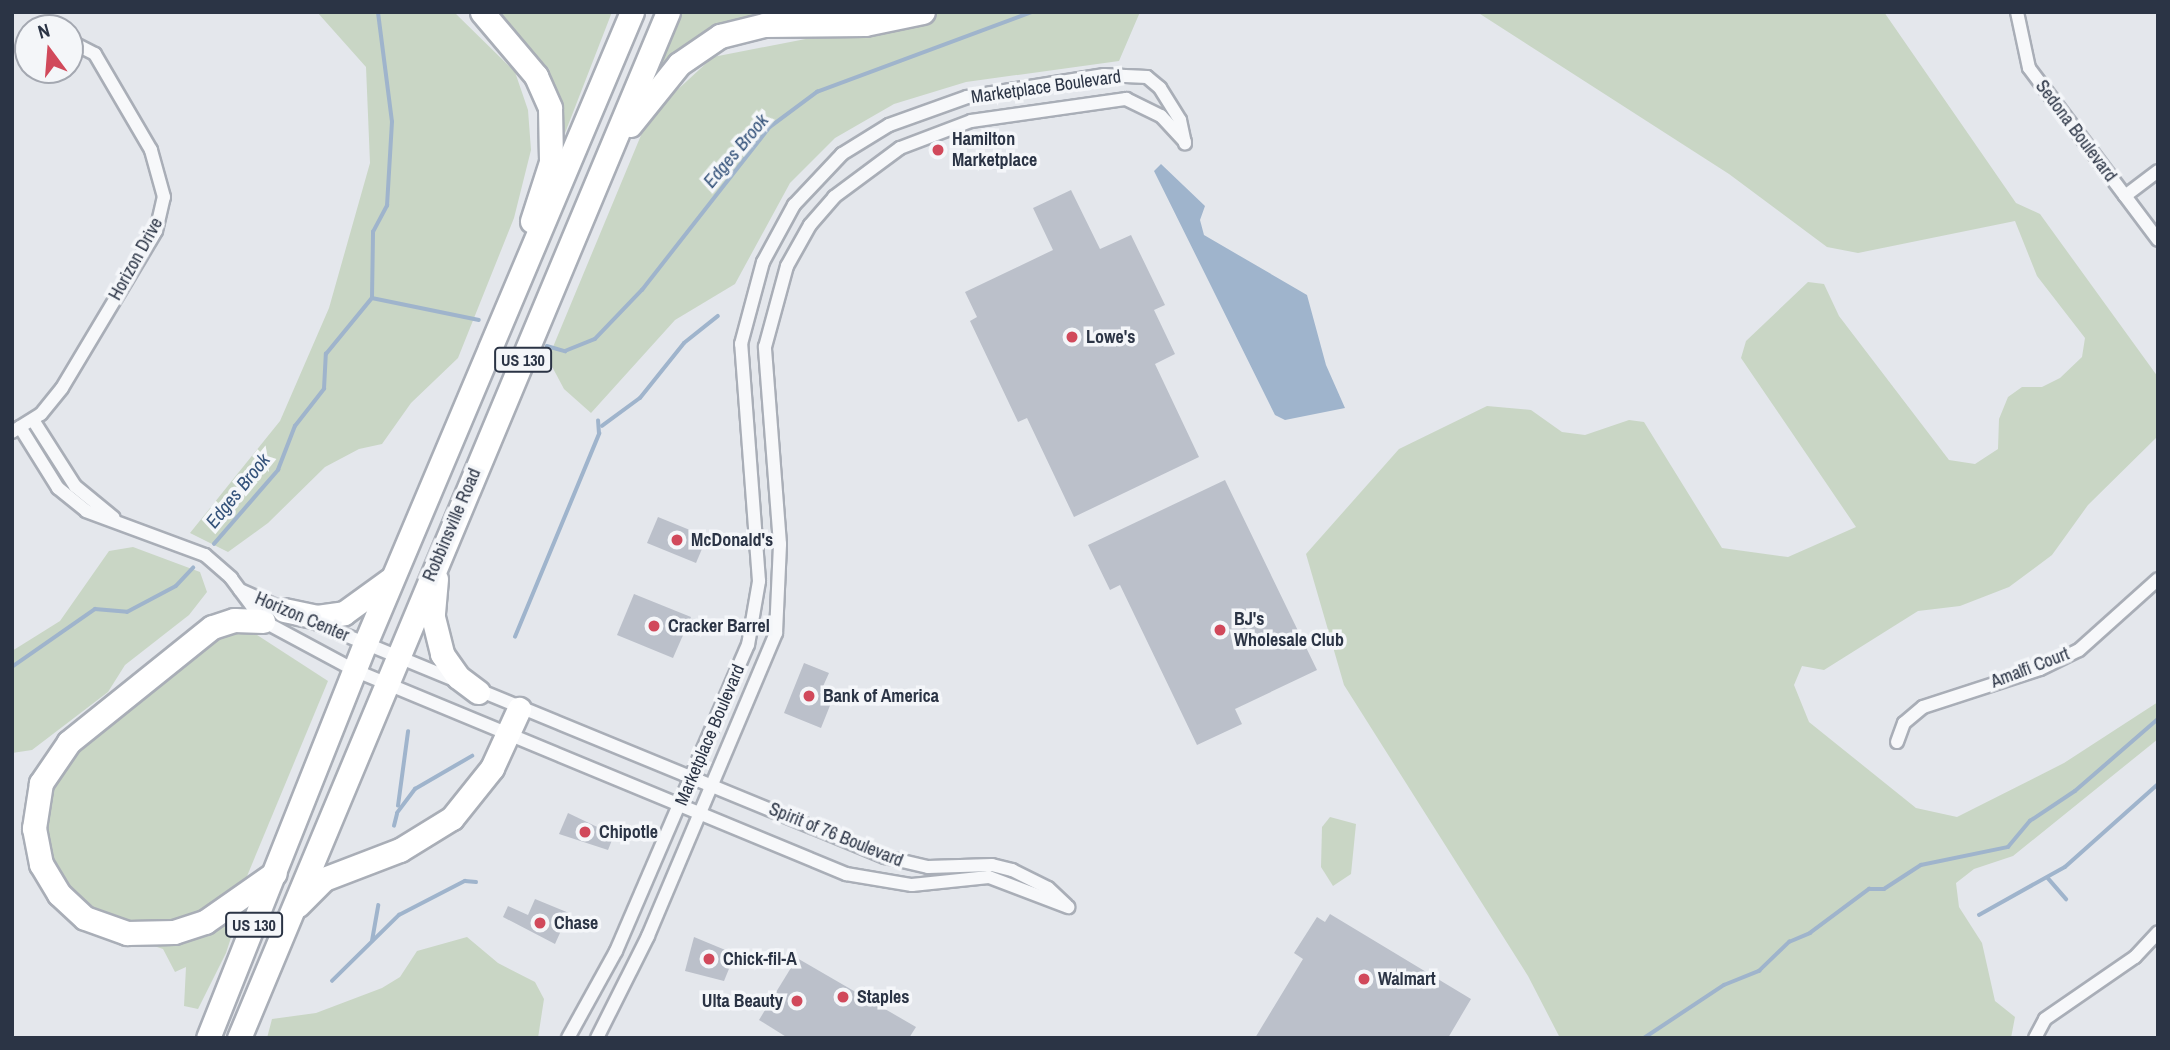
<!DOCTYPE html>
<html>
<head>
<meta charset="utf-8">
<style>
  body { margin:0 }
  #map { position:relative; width:2170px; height:1050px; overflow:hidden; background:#e4e7ec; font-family:"Archivo Narrow",sans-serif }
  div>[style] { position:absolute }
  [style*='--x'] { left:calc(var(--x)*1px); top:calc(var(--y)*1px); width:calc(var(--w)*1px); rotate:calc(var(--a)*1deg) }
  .green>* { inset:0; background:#c9d6c5 }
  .water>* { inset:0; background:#9fb4cc }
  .stream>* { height:3.5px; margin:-1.75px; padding:0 1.75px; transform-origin:1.75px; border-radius:1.75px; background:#9fb4cc }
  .building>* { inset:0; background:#bbc0ca }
  .roads { filter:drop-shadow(2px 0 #a9aeb7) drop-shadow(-2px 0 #a9aeb7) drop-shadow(0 2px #a9aeb7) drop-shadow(0 -2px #a9aeb7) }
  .street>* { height:12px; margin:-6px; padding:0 6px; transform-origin:6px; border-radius:6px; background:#f7f8fa }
  .highway>* { height:23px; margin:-11.5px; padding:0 11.5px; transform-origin:11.5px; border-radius:11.5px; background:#fff }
  .dots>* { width:19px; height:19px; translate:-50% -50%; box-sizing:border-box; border:4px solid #f4f6f9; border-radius:50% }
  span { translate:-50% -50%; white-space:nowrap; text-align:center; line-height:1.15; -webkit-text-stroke:7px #f4f6f9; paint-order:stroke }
  .shield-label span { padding:2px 5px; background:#f4f6f9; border:2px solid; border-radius:5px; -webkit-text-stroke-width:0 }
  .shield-label { font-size:16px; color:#2b3445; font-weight:700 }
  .street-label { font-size:18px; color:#2b3445 }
  .poi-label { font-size:18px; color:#2b3445; font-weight:700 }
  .left { translate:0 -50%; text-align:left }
  .right { translate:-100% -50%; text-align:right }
  .water-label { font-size:19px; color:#34527a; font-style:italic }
  .frame { position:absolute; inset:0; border:14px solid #2b3445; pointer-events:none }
  .north { position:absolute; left:14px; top:14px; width:70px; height:70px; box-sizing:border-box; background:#f4f6f9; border:2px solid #a4a8b1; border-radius:50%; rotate:344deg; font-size:19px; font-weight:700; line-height:28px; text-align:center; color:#2b3445 }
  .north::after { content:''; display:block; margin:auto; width:24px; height:32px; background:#d1495b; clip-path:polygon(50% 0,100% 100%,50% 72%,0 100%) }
</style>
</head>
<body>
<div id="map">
  <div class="green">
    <div style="clip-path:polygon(317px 12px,454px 12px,515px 72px,528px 110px,531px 150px,514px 218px,458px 358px,411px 403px,382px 444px,359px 449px,325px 467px,268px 523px,228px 552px,190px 533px,280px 421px,329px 308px,370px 163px,366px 67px)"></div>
    <div style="clip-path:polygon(495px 12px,612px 12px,565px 133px,549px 69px)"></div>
    <div style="clip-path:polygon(680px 12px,782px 12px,711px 30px,656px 70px)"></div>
    <div style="clip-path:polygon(944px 12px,1140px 12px,1119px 61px,966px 82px,894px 104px,835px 138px,790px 183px,735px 284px,675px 320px,591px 413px,564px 389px,548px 359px,649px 116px,713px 57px)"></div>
    <div style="clip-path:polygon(1477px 12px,1884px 12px,2016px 203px,2040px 214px,2158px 377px,2158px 436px,2088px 505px,2052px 555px,2009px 587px,1960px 606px,1918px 611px,1824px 670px,1802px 666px,1794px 685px,1809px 722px,1916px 808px,1957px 817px,2064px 763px,2158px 702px,2158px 739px,2013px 856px,1974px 869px,1956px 883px,1959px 907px,1982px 943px,1995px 1001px,2015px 1017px,2011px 1038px,1560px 1038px,1528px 976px,1344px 685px,1306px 554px,1399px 449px,1487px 406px,1531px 410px,1562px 432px,1585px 435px,1629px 420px,1644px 422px,1722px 548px,1788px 557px,1856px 527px,1741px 358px,1746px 341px,1808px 282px,1824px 284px,1839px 316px,1949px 460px,1975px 464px,1998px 449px,1999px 419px,2008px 397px,2022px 387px,2042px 387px,2060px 378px,2082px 357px,2085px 338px,2037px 276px,2015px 221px,1858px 253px,1827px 247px,1729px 174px)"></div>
    <div style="clip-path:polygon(133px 547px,200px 572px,207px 592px,189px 615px,125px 665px,108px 692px,32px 750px,12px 753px,12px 651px,60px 621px,109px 551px)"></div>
    <div style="clip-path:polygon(219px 630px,251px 631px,328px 681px,245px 881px,235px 894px,180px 925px,122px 925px,74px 900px,45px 853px,44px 797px,64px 758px)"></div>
    <div style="clip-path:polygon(1330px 817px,1356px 824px,1351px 874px,1333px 886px,1321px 867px,1322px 827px)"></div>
    <div style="clip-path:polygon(241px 907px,226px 953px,198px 1009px,184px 1006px,186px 967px,175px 972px,163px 949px,139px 941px)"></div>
    <div style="clip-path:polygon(467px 937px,498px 963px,535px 982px,544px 999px,538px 1038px,267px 1038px,272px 1019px,316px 1013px,382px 988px,400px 977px,417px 951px)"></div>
  </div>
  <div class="water">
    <div style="clip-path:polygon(1161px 164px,1205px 206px,1200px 220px,1204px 235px,1307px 295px,1326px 365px,1345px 408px,1285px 420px,1275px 415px,1154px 171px)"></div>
  </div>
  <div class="stream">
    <div style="--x:372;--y:298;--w:66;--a:-89.1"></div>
    <div style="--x:373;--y:232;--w:30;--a:-62"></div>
    <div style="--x:387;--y:206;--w:84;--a:-86.6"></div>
    <div style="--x:392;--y:122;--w:111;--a:-97.3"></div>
    <div style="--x:372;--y:298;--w:109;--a:11.6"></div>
    <div style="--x:547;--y:346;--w:19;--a:16"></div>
    <div style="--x:565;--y:351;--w:32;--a:-22"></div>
    <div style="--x:595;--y:339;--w:68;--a:-46.2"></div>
    <div style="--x:642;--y:290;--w:207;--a:-51.9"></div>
    <div style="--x:770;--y:127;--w:59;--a:-36.7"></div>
    <div style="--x:817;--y:92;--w:229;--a:-20.4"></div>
    <div style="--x:602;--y:426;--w:47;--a:-36.4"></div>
    <div style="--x:640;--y:398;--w:70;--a:-51.3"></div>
    <div style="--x:684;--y:343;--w:43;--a:-38.5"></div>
    <div style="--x:214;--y:544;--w:98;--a:-49.1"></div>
    <div style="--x:278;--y:470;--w:47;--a:-68.9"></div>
    <div style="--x:295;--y:426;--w:47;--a:-51.9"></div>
    <div style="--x:324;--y:389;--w:35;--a:-87"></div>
    <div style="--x:326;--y:354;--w:72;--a:-50.6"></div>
    <div style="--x:515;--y:637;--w:220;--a:-67.5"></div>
    <div style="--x:599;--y:434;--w:13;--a:-94"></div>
    <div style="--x:12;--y:667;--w:101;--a:-34.9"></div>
    <div style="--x:95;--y:609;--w:32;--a:5"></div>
    <div style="--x:127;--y:612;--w:55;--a:-28"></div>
    <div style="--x:176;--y:586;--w:25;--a:-47"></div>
    <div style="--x:398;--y:806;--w:75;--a:-82.3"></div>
    <div style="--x:397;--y:813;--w:30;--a:-53"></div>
    <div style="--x:415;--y:789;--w:66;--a:-30.1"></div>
    <div style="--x:394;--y:826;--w:12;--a:-76"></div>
    <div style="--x:2048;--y:878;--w:28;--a:49"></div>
    <div style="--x:1979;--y:915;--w:98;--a:-29.2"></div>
    <div style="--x:2065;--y:867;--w:125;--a:-41.7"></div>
    <div style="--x:372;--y:941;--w:36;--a:-80"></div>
    <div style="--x:332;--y:981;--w:94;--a:-44.6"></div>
    <div style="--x:399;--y:915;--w:74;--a:-27.3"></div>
    <div style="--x:465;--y:881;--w:11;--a:5"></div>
    <div style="--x:1644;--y:1038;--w:96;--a:-33.5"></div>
    <div style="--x:1724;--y:985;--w:38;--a:-22"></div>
    <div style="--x:1759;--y:971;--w:42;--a:-44"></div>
    <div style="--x:1789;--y:942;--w:23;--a:-23"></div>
    <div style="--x:1810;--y:933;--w:74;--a:-36.7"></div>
    <div style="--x:1869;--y:889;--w:15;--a:0"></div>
    <div style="--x:1884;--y:889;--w:44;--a:-33"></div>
    <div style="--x:1921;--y:865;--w:89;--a:-11.7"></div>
    <div style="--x:2008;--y:847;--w:34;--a:-50"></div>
    <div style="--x:2030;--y:821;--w:54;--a:-33.7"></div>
    <div style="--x:2075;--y:791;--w:110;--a:-40.9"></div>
  </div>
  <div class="building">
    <div style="clip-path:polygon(1071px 190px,1100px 249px,1131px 235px,1165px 305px,1154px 310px,1175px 354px,1155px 364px,1199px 457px,1074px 517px,1027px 418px,1018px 422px,970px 321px,977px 317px,965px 292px,1053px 250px,1033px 208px)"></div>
    <div style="clip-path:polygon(1225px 480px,1317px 670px,1235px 709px,1242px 724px,1197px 745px,1120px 585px,1110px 590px,1088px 545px)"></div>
    <div style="clip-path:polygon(658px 517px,707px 537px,696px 563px,647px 543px)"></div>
    <div style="clip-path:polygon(634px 594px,691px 617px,673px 658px,617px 635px)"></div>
    <div style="clip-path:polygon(804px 663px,829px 673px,820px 693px,833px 698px,821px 728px,784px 713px)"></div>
    <div style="clip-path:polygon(568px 813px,614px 835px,608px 850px,559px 834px)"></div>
    <div style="clip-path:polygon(535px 899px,569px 913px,555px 944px,503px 917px,508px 906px,528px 915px)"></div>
    <div style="clip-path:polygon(1330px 914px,1471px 999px,1448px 1038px,1255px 1038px,1303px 959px,1294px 953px,1317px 917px,1325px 922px)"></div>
    <div style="clip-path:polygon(694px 937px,735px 954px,724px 981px,685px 971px)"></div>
    <div style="clip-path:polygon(797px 958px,916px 1027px,909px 1038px,788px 1038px,759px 1020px)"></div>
  </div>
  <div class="roads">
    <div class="street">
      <div style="--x:2017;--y:12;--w:57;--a:77.9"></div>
      <div style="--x:2029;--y:68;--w:215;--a:53.1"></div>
      <div style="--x:2125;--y:196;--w:41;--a:-37.1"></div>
      <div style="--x:33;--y:420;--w:78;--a:57.5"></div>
      <div style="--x:75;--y:486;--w:50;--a:39.4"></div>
      <div style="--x:20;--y:427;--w:72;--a:58.1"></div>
      <div style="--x:58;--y:488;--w:36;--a:39"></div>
      <div style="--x:86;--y:511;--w:127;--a:20.3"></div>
      <div style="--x:205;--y:555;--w:35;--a:41"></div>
      <div style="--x:231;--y:578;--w:54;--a:53.3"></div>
      <div style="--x:263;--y:621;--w:103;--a:28.3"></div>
      <div style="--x:354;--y:670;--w:533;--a:22.52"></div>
      <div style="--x:846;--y:874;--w:67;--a:9.5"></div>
      <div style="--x:912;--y:885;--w:77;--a:-5.9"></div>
      <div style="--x:989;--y:877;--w:85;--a:20.8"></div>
      <div style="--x:12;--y:432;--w:34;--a:-32"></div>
      <div style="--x:41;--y:414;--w:33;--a:-51"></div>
      <div style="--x:62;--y:388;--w:183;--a:-59.1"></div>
      <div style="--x:156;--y:231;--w:35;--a:-77"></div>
      <div style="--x:164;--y:197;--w:49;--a:-105.5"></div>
      <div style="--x:151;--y:150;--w:111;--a:-120.3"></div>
      <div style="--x:95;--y:54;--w:28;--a:-153"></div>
      <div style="--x:240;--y:590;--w:51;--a:24.1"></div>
      <div style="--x:311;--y:621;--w:621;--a:22.35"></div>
      <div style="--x:885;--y:857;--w:44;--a:13.1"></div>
      <div style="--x:928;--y:867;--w:64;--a:-1.8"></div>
      <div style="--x:992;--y:865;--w:21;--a:14"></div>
      <div style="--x:1012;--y:870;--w:40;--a:26.6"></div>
      <div style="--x:1048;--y:888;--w:25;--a:43"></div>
      <div style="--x:1897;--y:742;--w:20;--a:-70"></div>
      <div style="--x:1904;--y:723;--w:25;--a:-40"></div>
      <div style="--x:1923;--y:707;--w:123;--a:-18"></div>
      <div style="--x:2040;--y:669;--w:43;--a:-26"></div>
      <div style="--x:2079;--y:650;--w:106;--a:-41.9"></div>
      <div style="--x:568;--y:1038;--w:99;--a:-61.1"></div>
      <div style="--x:616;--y:951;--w:333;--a:-66.7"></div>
      <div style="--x:748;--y:645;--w:65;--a:-80.2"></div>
      <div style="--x:759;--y:581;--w:238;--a:-94.3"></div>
      <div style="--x:741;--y:344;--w:85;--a:-75"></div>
      <div style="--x:763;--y:262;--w:65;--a:-61.5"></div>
      <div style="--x:794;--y:205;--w:70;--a:-46.7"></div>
      <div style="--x:842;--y:154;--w:55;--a:-31.7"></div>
      <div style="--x:889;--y:125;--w:83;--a:-19.7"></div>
      <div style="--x:967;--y:97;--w:139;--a:-9.1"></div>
      <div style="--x:1104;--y:75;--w:43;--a:2.7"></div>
      <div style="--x:1147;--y:77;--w:17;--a:40"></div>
      <div style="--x:1160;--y:88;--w:38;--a:58"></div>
      <div style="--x:1180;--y:120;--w:24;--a:78"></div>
      <div style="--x:597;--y:1038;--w:114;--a:-63.4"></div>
      <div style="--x:648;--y:936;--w:329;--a:-67.1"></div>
      <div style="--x:776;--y:633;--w:89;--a:-87.4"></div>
      <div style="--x:780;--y:544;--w:198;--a:-94.4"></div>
      <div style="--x:765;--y:347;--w:84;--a:-74.8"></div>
      <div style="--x:787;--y:266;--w:47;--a:-60.7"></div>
      <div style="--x:810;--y:225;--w:37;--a:-49"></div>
      <div style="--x:834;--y:197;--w:82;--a:-36.6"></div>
      <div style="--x:900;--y:148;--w:76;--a:-20.8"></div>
      <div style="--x:971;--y:121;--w:157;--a:-8.1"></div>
      <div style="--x:1126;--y:99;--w:39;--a:26"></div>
      <div style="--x:1161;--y:116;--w:35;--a:47"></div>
      <div style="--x:2035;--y:1038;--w:21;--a:-62"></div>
      <div style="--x:2045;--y:1019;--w:109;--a:-34.6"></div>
      <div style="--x:2135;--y:957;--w:34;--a:-47"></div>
    </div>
    <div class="highway">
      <div style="--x:482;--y:12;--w:84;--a:49.8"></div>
      <div style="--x:536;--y:76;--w:35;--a:66"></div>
      <div style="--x:550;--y:108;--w:54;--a:88.9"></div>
      <div style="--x:551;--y:162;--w:62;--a:107.9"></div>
      <div style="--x:630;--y:125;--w:78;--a:-51.2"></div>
      <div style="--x:679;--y:64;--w:50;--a:-34.3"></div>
      <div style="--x:720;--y:36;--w:45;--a:-14"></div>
      <div style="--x:764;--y:25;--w:101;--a:-0.6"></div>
      <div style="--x:865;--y:24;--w:59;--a:-11.7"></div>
      <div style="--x:436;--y:579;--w:38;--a:95"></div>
      <div style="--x:433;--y:617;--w:38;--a:76"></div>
      <div style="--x:442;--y:654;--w:28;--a:55"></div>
      <div style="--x:458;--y:677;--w:25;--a:37"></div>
      <div style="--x:284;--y:610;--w:34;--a:12"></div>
      <div style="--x:317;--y:617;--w:27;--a:-8"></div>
      <div style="--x:344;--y:613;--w:58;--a:-35.9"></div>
      <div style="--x:263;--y:621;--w:29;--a:-178"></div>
      <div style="--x:234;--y:620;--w:23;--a:162"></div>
      <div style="--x:212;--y:627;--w:184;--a:141.2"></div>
      <div style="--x:69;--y:742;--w:50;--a:124.3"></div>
      <div style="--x:41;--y:783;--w:46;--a:98.8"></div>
      <div style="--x:34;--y:828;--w:37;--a:79"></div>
      <div style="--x:41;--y:864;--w:35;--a:59"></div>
      <div style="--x:59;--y:894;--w:35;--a:43"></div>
      <div style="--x:85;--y:918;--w:45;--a:19.7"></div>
      <div style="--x:127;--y:933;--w:47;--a:-1.2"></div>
      <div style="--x:174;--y:932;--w:33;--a:-18"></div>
      <div style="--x:205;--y:922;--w:85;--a:-35"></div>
      <div style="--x:298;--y:905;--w:37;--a:-45"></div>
      <div style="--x:324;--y:879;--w:81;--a:-20.9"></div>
      <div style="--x:400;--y:850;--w:61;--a:-31.6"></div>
      <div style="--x:452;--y:818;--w:64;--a:-51.3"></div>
      <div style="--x:492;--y:768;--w:65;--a:-65.4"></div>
      <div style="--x:208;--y:1038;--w:424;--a:-68.3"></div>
      <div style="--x:365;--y:644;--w:686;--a:-67.1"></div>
      <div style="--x:239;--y:1038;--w:1112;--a:-67.31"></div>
    </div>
  </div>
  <div class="dots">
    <div style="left:938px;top:150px;background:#d1495b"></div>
    <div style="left:1072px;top:337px;background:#d1495b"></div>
    <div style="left:677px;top:540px;background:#d1495b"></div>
    <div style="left:654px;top:626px;background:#d1495b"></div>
    <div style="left:1220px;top:630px;background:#d1495b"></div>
    <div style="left:809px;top:696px;background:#d1495b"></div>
    <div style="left:585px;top:832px;background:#d1495b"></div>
    <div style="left:540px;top:923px;background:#d1495b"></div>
    <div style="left:709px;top:959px;background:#d1495b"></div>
    <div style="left:1364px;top:979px;background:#d1495b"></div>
    <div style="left:843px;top:997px;background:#d1495b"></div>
    <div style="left:797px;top:1001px;background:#d1495b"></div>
  </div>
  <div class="shield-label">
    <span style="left:523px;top:360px">US 130</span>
    <span style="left:254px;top:925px">US 130</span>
  </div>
  <div class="street-label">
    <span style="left:1046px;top:87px;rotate:-8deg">Marketplace Boulevard</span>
    <span style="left:2076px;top:131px;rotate:53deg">Sedona Boulevard</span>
    <span style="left:136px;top:259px;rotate:-61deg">Horizon Drive</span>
    <span style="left:452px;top:525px;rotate:-67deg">Robbinsville Road</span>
    <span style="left:302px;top:617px;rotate:23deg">Horizon Center</span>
    <span style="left:2030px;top:668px;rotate:-21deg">Amalfi Court</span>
    <span style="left:710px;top:735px;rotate:-67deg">Marketplace Boulevard</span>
    <span style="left:836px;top:835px;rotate:22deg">Spirit of 76 Boulevard</span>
  </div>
  <div class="poi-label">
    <span class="left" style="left:952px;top:150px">Hamilton<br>Marketplace</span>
    <span class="left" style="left:1086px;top:337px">Lowe's</span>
    <span class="left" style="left:691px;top:540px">McDonald's</span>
    <span class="left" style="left:1234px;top:630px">BJ's<br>Wholesale Club</span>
    <span class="left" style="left:668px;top:626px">Cracker Barrel</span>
    <span class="left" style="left:823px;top:696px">Bank of America</span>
    <span class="left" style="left:599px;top:832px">Chipotle</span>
    <span class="left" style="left:554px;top:923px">Chase</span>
    <span class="left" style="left:723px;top:959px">Chick-fil-A</span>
    <span class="left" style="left:1378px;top:979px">Walmart</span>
    <span class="left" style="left:857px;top:997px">Staples</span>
    <span class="right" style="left:783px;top:1001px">Ulta Beauty</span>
  </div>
  <div class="water-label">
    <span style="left:736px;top:151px;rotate:-50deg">Edges Brook</span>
    <span style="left:238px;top:491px;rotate:-51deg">Edges Brook</span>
  </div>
  <div class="frame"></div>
  <div class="north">N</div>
</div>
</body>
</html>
